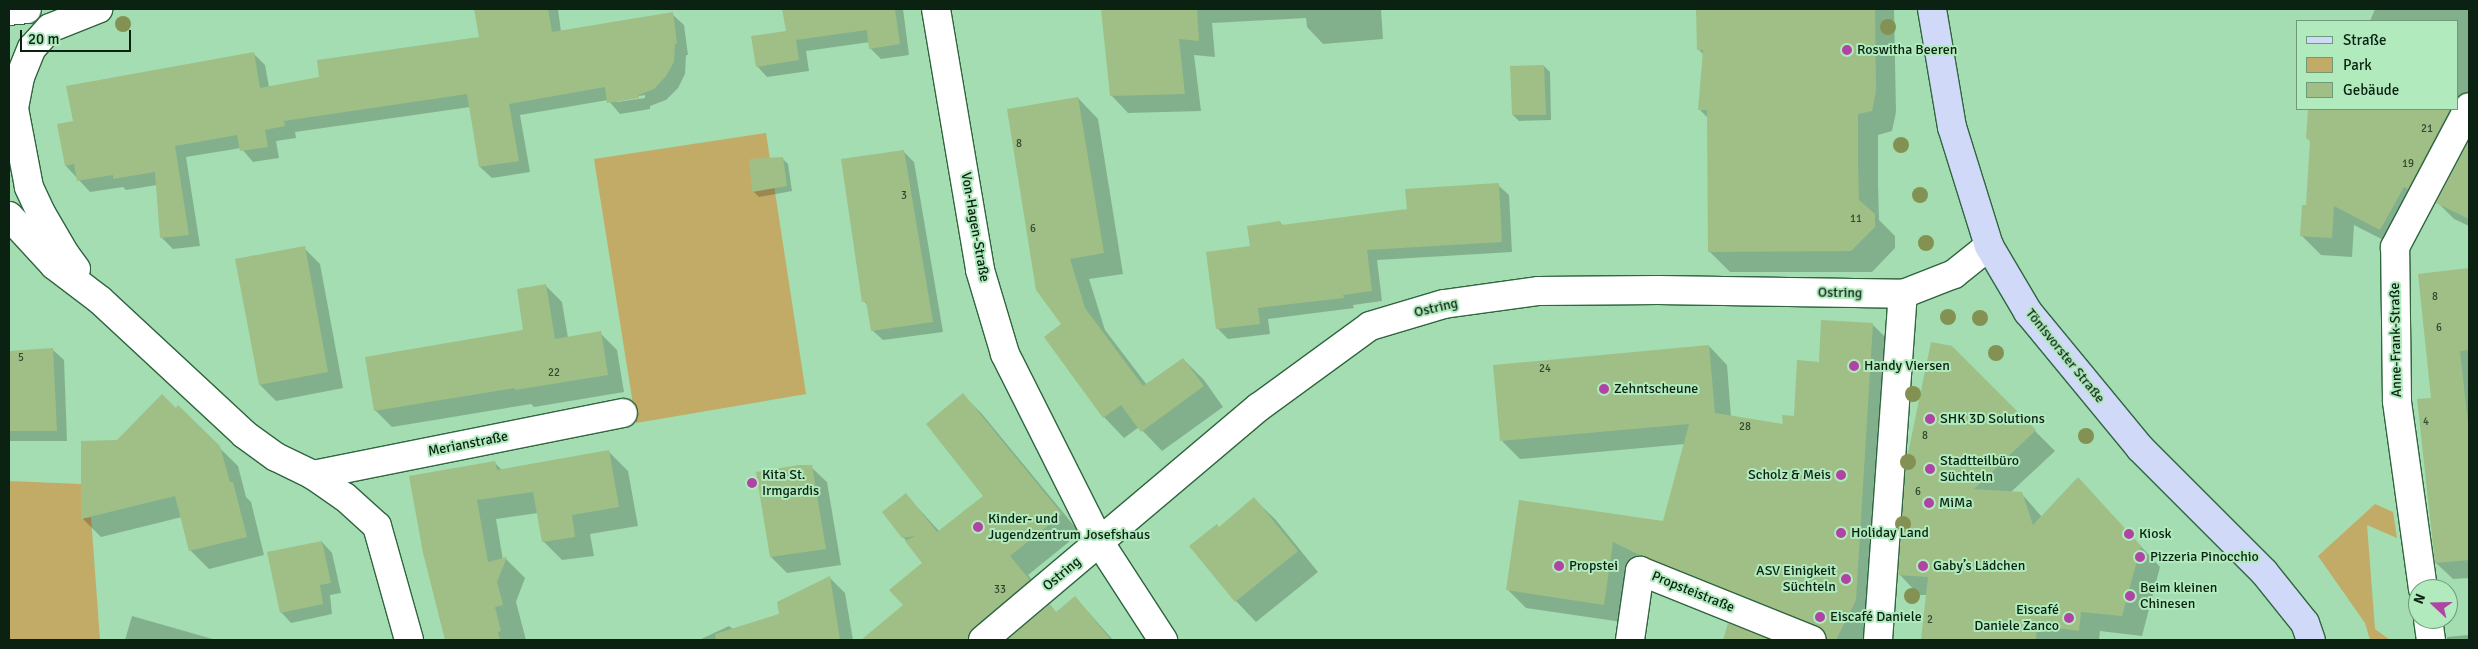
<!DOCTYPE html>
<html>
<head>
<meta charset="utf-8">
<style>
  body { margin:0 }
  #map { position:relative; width:2478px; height:649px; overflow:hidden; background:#a3ddb1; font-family:Signika,sans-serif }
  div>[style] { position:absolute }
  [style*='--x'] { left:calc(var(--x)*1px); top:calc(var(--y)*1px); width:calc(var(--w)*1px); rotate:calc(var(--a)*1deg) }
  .green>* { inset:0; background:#c2ab66 }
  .shadow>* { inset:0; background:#0003 }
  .building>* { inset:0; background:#9fbf86 }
  .roads { filter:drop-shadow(1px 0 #2f653f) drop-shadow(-1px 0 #2f653f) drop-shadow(0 1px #2f653f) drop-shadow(0 -1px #2f653f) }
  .minor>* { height:28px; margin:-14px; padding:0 14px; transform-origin:14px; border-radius:14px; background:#fff }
  .major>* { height:28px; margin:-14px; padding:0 14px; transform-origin:14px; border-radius:14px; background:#d0d9f8 }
  .trees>* { width:16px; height:16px; margin:-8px; border-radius:50%; background:#839252 }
  .dots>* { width:14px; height:14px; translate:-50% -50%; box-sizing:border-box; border:2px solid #b0eabd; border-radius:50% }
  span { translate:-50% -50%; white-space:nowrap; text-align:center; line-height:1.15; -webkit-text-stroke:4px #b0eabd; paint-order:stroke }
  .number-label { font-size:11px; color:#30492f }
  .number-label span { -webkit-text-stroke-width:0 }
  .poi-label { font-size:14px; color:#0b2212 }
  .left { translate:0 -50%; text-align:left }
  .right { translate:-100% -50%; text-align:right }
  .street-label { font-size:14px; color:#0b2212 }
  .frame { position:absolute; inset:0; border:10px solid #0b2212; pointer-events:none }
  .legend { position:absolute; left:2296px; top:20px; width:162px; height:90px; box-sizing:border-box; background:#b0eabd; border:1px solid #6e9a79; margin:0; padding:6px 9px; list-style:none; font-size:15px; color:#0b2212 }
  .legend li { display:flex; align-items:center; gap:10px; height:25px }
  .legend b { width:25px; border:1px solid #6e9a79 }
  .north { position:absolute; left:2408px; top:579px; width:50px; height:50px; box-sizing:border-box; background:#b0eabd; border:1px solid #6e9a79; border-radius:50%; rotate:291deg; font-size:14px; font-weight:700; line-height:20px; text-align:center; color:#0b2212 }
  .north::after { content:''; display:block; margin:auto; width:18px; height:22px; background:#af44a5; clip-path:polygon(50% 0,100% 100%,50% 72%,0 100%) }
  .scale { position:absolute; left:20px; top:30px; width:111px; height:22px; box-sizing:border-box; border:2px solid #0b2212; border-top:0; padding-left:6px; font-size:15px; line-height:18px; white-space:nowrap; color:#0b2212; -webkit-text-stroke:4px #b0eabd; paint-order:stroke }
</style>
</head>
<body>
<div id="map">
  <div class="green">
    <div style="clip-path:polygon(766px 133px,806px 394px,636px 423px,594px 159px)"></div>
    <div style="clip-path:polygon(9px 481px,81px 484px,81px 519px,91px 517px,100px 640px,9px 640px)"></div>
    <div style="clip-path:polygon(2375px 504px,2393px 512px,2397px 538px,2367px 525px,2375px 629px,2390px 640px,2370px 640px,2365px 623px,2318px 556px)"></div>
  </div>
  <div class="shadow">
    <div style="clip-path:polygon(evenodd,475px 9px,558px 9px,561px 32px,672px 14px,684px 25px,688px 55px,686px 55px,685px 74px,678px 88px,666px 100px,650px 106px,650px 109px,620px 114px,608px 100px,520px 115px,530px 172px,492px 178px,480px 167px,470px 107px,295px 132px,296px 138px,276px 141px,279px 158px,253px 162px,241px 148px,186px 157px,200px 246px,173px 249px,161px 237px,157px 185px,126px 190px,123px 187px,90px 192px,66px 166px,74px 122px,253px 53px,265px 65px,269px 87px,321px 78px,480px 38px,475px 9px,645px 95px,645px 98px,617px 102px,617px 100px,645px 95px)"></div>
    <div style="clip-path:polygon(784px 9px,903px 9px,909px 55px,881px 59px,870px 48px,870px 42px,806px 51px,809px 71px,767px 77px,757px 66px,787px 32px)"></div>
    <div style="clip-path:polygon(1102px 9px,1381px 9px,1383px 39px,1323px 44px,1307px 27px,1306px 18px,1212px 23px,1215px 57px,1194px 55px,1201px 111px,1128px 113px,1112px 96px)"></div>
    <div style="clip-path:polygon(1697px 9px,1894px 9px,1896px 112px,1892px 131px,1878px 135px,1878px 185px,1879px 220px,1895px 236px,1895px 248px,1872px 272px,1730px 272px,1709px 251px,1709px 119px,1700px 110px,1704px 55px,1698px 49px)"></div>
    <div style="clip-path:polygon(2375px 9px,2469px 9px,2469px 116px,2457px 109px,2457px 21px,2370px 21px)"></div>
    <div style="clip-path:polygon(1544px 66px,1550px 72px,1551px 120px,1519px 121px,1513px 115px)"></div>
    <div style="clip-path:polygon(1078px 98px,1098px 119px,1123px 274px,1089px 279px,1105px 330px,1147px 385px,1183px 359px,1204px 380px,1223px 407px,1162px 451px,1139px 427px,1124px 438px,1104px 417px,1063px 324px)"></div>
    <div style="clip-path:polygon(2310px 109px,2444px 109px,2450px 110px,2469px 129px,2401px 249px,2354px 225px,2352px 257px,2321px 255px,2301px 235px,2307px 206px,2311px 141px,2308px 138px)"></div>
    <div style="clip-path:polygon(2469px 143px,2469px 226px,2454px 219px,2438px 203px)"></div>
    <div style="clip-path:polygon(903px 151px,914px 162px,943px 332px,883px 340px,872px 330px,868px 306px,864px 301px)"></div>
    <div style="clip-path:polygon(782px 158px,788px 164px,792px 191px,759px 197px,753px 191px)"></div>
    <div style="clip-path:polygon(1498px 185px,1509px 195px,1512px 252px,1377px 260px,1382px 301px,1353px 305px,1354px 308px,1268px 319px,1270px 334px,1228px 339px,1218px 329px,1251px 247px,1280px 222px,1283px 226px,1408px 210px)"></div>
    <div style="clip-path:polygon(304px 248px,320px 264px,343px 388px,276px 401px,260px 385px)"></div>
    <div style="clip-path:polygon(2469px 270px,2469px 578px,2453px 579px,2436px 563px,2432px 400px,2420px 275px)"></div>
    <div style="clip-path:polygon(545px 285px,562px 302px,568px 338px,600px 333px,617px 350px,624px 392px,534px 407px,531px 404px,392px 427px,375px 410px,525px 331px)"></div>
    <div style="clip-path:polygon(1873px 325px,1891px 343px,1873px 619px,1863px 640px,1828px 640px,1662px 574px,1631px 559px,1622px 622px,1526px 608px,1507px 589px,1520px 501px,1664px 523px,1685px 444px,1520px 459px,1502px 441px,1709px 346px,1727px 365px,1731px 417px,1784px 425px,1795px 417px,1820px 363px)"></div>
    <div style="clip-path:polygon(1951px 347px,2055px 451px,2011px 492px,2021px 493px,2042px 517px,2097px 499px,2160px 567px,2142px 636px,2100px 631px,2099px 640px,1922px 640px,1927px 595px,1919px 595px,1900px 575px)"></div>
    <div style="clip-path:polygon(53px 350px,64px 360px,67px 441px,9px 441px,9px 352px)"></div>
    <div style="clip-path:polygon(963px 395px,982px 414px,1080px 533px,1028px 575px,1048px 600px,1000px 640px,863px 640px,904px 606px,924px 563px,903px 537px,906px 495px,940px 532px,985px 496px)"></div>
    <div style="clip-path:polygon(178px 407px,238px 466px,246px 497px,251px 502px,264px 555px,209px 569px,190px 550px,182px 517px,101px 537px,83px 519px,82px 443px,118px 441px)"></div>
    <div style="clip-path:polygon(609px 452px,628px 471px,638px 526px,590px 534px,594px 556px,562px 560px,543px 541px,538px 513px,496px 519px,503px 560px,506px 559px,525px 578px,516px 602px,526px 640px,447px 640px,425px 552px,495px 463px,502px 470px)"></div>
    <div style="clip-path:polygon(811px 467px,827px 482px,841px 565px,787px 573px,771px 557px)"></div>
    <div style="clip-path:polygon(1254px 499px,1275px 519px,1318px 572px,1256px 622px,1236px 601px,1220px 528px)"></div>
    <div style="clip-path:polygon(322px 542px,332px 553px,341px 593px,330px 595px,332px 614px,291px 623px,281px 612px)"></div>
    <div style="clip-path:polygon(830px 578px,845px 593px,853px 640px,699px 640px,729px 626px,733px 629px,780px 614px)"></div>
    <div style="clip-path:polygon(1075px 597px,1113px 640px,1009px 640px,1050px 606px,1056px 613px)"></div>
    <div style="clip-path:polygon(132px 616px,216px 640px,125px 640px)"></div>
    <div style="clip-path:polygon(2469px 635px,2469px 640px,2447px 640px,2447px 637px)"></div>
  </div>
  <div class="building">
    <div style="clip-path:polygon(474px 9px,548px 9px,552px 32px,673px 12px,677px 43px,675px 44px,674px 62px,666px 76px,654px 89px,639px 95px,639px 98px,607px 103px,605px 87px,509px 104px,519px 161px,479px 167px,467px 94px,284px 121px,285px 126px,265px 130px,268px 147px,240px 151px,237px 135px,175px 146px,189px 235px,160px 238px,155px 172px,113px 179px,113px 175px,77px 181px,74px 164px,65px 166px,57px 124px,73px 121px,66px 86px,254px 52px,260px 88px,319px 77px,317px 60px,479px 37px)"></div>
    <div style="clip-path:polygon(782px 9px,895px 9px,900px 44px,869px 49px,867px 30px,796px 40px,799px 60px,756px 67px,751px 36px,786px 31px)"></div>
    <div style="clip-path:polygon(1101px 9px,1197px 9px,1199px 41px,1179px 39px,1185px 94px,1110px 96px)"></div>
    <div style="clip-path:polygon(1696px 9px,1875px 9px,1876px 91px,1872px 111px,1858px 114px,1858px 163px,1859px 200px,1875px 214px,1875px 227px,1851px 251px,1708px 252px,1707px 110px,1698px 110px,1703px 50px,1697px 50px)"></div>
    <div style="clip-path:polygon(1544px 65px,1546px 115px,1512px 115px,1510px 66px)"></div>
    <div style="clip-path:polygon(1078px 97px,1104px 253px,1070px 259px,1085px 308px,1143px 386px,1183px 358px,1204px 386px,1141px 432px,1121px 405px,1103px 418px,1044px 337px,1061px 324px,1036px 290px,1007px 109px)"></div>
    <div style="clip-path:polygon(2308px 109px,2450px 109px,2408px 189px,2404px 187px,2380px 230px,2334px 206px,2332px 238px,2300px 236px,2302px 205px,2306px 205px,2310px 141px,2306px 138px)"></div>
    <div style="clip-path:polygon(2469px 140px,2469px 219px,2436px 203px)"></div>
    <div style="clip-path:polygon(904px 150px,933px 322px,871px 331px,866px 301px,862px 302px,841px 159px)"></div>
    <div style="clip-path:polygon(783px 157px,787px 186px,752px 192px,749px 159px)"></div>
    <div style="clip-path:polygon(1499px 183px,1502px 242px,1367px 250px,1372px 291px,1343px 295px,1344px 298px,1258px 308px,1260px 324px,1216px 329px,1206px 252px,1250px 246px,1247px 226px,1280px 221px,1281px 225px,1407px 209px,1405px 189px)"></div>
    <div style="clip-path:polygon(305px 246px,328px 372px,259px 385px,235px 259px)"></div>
    <div style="clip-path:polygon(2469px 268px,2469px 350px,2460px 351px,2469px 432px,2469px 560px,2435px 563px,2417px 399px,2431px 398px,2418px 274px)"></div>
    <div style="clip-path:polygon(546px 284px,555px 339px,601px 331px,608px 375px,515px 390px,515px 388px,374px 411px,365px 357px,523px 330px,517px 289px)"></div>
    <div style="clip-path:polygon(1821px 320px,1873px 323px,1856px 600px,1836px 640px,1827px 640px,1825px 631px,1818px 626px,1642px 556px,1613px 542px,1604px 605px,1506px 590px,1519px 500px,1663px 521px,1689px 424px,1500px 441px,1493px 365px,1709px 345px,1715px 413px,1783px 424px,1782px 415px,1794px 416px,1797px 360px,1819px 362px)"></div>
    <div style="clip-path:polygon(1931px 342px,1952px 346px,2036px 430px,1974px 489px,2022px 492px,2033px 525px,2078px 477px,2141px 546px,2122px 616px,2081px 612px,2079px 631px,2037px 625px,2036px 640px,1921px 640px,1928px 577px,1898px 575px,1906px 463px)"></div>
    <div style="clip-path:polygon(53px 348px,57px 431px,9px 431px,9px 351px)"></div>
    <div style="clip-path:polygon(963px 393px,1062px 514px,1010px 556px,1030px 580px,973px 628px,968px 640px,861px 640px,903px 605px,889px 590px,922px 563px,905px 541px,915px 536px,902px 538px,882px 512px,906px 493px,937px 532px,983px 496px,926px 424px)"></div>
    <div style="clip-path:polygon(162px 394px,176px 408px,178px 405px,220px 446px,230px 482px,233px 482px,247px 537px,189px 551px,175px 496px,81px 519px,81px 441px,117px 440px)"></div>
    <div style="clip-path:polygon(609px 450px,619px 507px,572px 515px,575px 537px,542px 542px,533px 492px,477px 500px,488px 562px,507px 557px,497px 582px,503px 605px,495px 607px,501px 631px,498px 632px,500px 640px,445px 640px,423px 553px,409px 476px,495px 461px,497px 470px)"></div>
    <div style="clip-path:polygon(799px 465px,812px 465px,826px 549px,770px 557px,756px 472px)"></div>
    <div style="clip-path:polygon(1254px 497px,1298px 551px,1235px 602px,1189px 546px,1217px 524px,1219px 527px)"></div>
    <div style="clip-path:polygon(322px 541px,331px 583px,320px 585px,323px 604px,280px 613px,267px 552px)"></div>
    <div style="clip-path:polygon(830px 576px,840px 640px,716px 640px,715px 634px,779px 614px,777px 602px)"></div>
    <div style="clip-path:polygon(1075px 596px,1111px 640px,1007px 640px,1050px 604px,1056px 612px)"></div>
    <div style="clip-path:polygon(1728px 623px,1771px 640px,1723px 640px)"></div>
  </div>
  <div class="roads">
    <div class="minor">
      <div style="--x:936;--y:9;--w:265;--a:80.4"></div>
      <div style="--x:980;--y:270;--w:88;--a:73.4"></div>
      <div style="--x:1005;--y:354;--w:212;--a:63.3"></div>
      <div style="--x:1100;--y:543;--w:116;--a:57"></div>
      <div style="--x:9;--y:11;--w:18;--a:-6"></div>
      <div style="--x:9;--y:216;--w:67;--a:47.4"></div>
      <div style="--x:54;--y:265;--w:58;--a:37.3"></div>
      <div style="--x:100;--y:300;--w:197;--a:42.9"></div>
      <div style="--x:244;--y:434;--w:39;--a:36"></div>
      <div style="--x:276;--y:457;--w:41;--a:25.9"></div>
      <div style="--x:313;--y:475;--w:39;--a:35"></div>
      <div style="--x:345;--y:497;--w:43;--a:42.2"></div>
      <div style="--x:377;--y:526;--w:118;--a:74.3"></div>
      <div style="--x:76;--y:269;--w:19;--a:-126"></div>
      <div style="--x:65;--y:254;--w:48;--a:-120.3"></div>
      <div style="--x:41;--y:213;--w:29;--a:-115"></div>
      <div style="--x:29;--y:187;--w:80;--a:-100.8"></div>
      <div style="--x:14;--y:108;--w:32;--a:-79"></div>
      <div style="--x:20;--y:77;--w:31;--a:-68"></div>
      <div style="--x:32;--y:48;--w:27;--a:-48"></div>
      <div style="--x:50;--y:28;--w:52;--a:-21.6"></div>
      <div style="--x:313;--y:475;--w:316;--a:-11.3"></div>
      <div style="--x:2423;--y:589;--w:190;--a:-97.9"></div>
      <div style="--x:2397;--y:401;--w:154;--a:-90.7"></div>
      <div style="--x:2395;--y:247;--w:158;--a:-62.1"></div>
      <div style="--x:2428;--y:619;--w:21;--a:82"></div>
      <div style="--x:983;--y:640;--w:361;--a:-40.2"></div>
      <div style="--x:1259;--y:407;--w:137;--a:-36.1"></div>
      <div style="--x:1370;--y:326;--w:77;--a:-16.6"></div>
      <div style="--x:1444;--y:304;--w:96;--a:-7.8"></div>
      <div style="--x:1539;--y:291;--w:119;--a:-0.5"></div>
      <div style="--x:1658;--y:290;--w:245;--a:0.9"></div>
      <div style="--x:1903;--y:294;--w:55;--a:-21.4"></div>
      <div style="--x:1954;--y:274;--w:45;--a:-38.7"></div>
      <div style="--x:1630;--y:640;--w:70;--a:-81.8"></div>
      <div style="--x:1640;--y:571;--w:185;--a:21.9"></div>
      <div style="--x:1878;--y:640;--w:347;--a:-85.9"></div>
    </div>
    <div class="major">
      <div style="--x:1932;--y:9;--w:120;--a:80.4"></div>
      <div style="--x:1952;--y:127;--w:125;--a:72.7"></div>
      <div style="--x:1989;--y:246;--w:77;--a:59.4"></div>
      <div style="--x:2028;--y:312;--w:176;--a:50.5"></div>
      <div style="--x:2140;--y:448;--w:175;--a:45"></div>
      <div style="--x:2264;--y:572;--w:65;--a:51.2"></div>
      <div style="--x:2305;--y:623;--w:18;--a:71"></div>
    </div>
  </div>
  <div class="trees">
    <div style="left:123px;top:24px"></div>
    <div style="left:1888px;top:27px"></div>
    <div style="left:1901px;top:145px"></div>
    <div style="left:1920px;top:195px"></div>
    <div style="left:1926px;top:243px"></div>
    <div style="left:1948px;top:317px"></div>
    <div style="left:1980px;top:318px"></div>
    <div style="left:1996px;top:353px"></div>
    <div style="left:1913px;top:394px"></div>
    <div style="left:2086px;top:436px"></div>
    <div style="left:1908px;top:462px"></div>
    <div style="left:1903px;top:524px"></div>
    <div style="left:1912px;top:596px"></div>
  </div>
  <div class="dots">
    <div style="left:1847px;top:50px;background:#af44a5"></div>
    <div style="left:1854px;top:366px;background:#af44a5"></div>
    <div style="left:1604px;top:389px;background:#af44a5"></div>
    <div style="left:1930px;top:419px;background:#af44a5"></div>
    <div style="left:1930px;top:469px;background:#af44a5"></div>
    <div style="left:1841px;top:475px;background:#af44a5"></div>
    <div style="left:752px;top:483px;background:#af44a5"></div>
    <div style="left:1929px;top:503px;background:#af44a5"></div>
    <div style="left:978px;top:527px;background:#af44a5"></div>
    <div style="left:1841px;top:533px;background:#af44a5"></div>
    <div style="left:2129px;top:534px;background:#af44a5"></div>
    <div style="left:2140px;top:557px;background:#af44a5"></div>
    <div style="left:1559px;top:566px;background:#af44a5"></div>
    <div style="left:1923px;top:566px;background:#af44a5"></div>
    <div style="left:1846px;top:579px;background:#af44a5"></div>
    <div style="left:2130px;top:596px;background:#af44a5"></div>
    <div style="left:1820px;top:617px;background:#af44a5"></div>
    <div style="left:2069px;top:618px;background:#af44a5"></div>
  </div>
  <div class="number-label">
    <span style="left:2427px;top:129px">21</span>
    <span style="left:1019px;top:144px">8</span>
    <span style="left:2408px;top:164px">19</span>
    <span style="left:904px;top:196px">3</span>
    <span style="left:1856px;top:219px">11</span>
    <span style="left:1033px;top:229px">6</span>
    <span style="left:2435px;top:297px">8</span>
    <span style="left:2439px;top:328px">6</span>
    <span style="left:21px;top:358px">5</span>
    <span style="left:1545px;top:369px">24</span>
    <span style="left:554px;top:373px">22</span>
    <span style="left:2426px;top:422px">4</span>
    <span style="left:1745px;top:427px">28</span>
    <span style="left:1925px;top:436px">8</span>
    <span style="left:1918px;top:492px">6</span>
    <span style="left:1000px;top:590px">33</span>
    <span style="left:1930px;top:620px">2</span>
  </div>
  <div class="poi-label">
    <span class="left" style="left:1857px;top:50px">Roswitha Beeren</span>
    <span class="left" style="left:1864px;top:366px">Handy Viersen</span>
    <span class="left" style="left:1614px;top:389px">Zehntscheune</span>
    <span class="left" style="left:1940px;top:419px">SHK 3D Solutions</span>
    <span class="left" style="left:1940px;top:469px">Stadtteilbüro<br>Süchteln</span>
    <span class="left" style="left:762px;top:483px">Kita St.<br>Irmgardis</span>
    <span class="right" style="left:1831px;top:475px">Scholz &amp; Meis</span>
    <span class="left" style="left:1939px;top:503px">MiMa</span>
    <span class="left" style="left:988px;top:527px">Kinder- und<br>Jugendzentrum Josefshaus</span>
    <span class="left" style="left:1851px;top:533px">Holiday Land</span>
    <span class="left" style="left:2139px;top:534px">Kiosk</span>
    <span class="left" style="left:2150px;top:557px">Pizzeria Pinocchio</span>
    <span class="left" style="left:1569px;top:566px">Propstei</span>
    <span class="left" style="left:1933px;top:566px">Gaby’s Lädchen</span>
    <span class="right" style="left:1836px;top:579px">ASV Einigkeit<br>Süchteln</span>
    <span class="left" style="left:2140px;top:596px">Beim kleinen<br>Chinesen</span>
    <span class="right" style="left:2059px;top:618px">Eiscafé<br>Daniele Zanco</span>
    <span class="left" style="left:1830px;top:617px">Eiscafé Daniele</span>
  </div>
  <div class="street-label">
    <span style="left:975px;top:227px;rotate:80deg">Von-Hagen-Straße</span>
    <span style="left:1840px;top:293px;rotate:1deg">Ostring</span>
    <span style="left:1436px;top:308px;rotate:-13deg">Ostring</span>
    <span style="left:2396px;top:340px;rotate:-91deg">Anne-Frank-Straße</span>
    <span style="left:2065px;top:356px;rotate:51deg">Tönisvorster Straße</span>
    <span style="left:468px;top:444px;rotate:-11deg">Merianstraße</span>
    <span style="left:1062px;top:574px;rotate:-40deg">Ostring</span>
    <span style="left:1693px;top:592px;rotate:22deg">Propsteistraße</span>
  </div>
  <div class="frame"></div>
  <ul class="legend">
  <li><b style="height:6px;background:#d0d9f8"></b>Straße</li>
  <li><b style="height:14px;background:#c2ab66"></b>Park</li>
  <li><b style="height:14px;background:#9fbf86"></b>Gebäude</li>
  </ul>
  <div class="north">N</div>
  <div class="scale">20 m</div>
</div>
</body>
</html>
